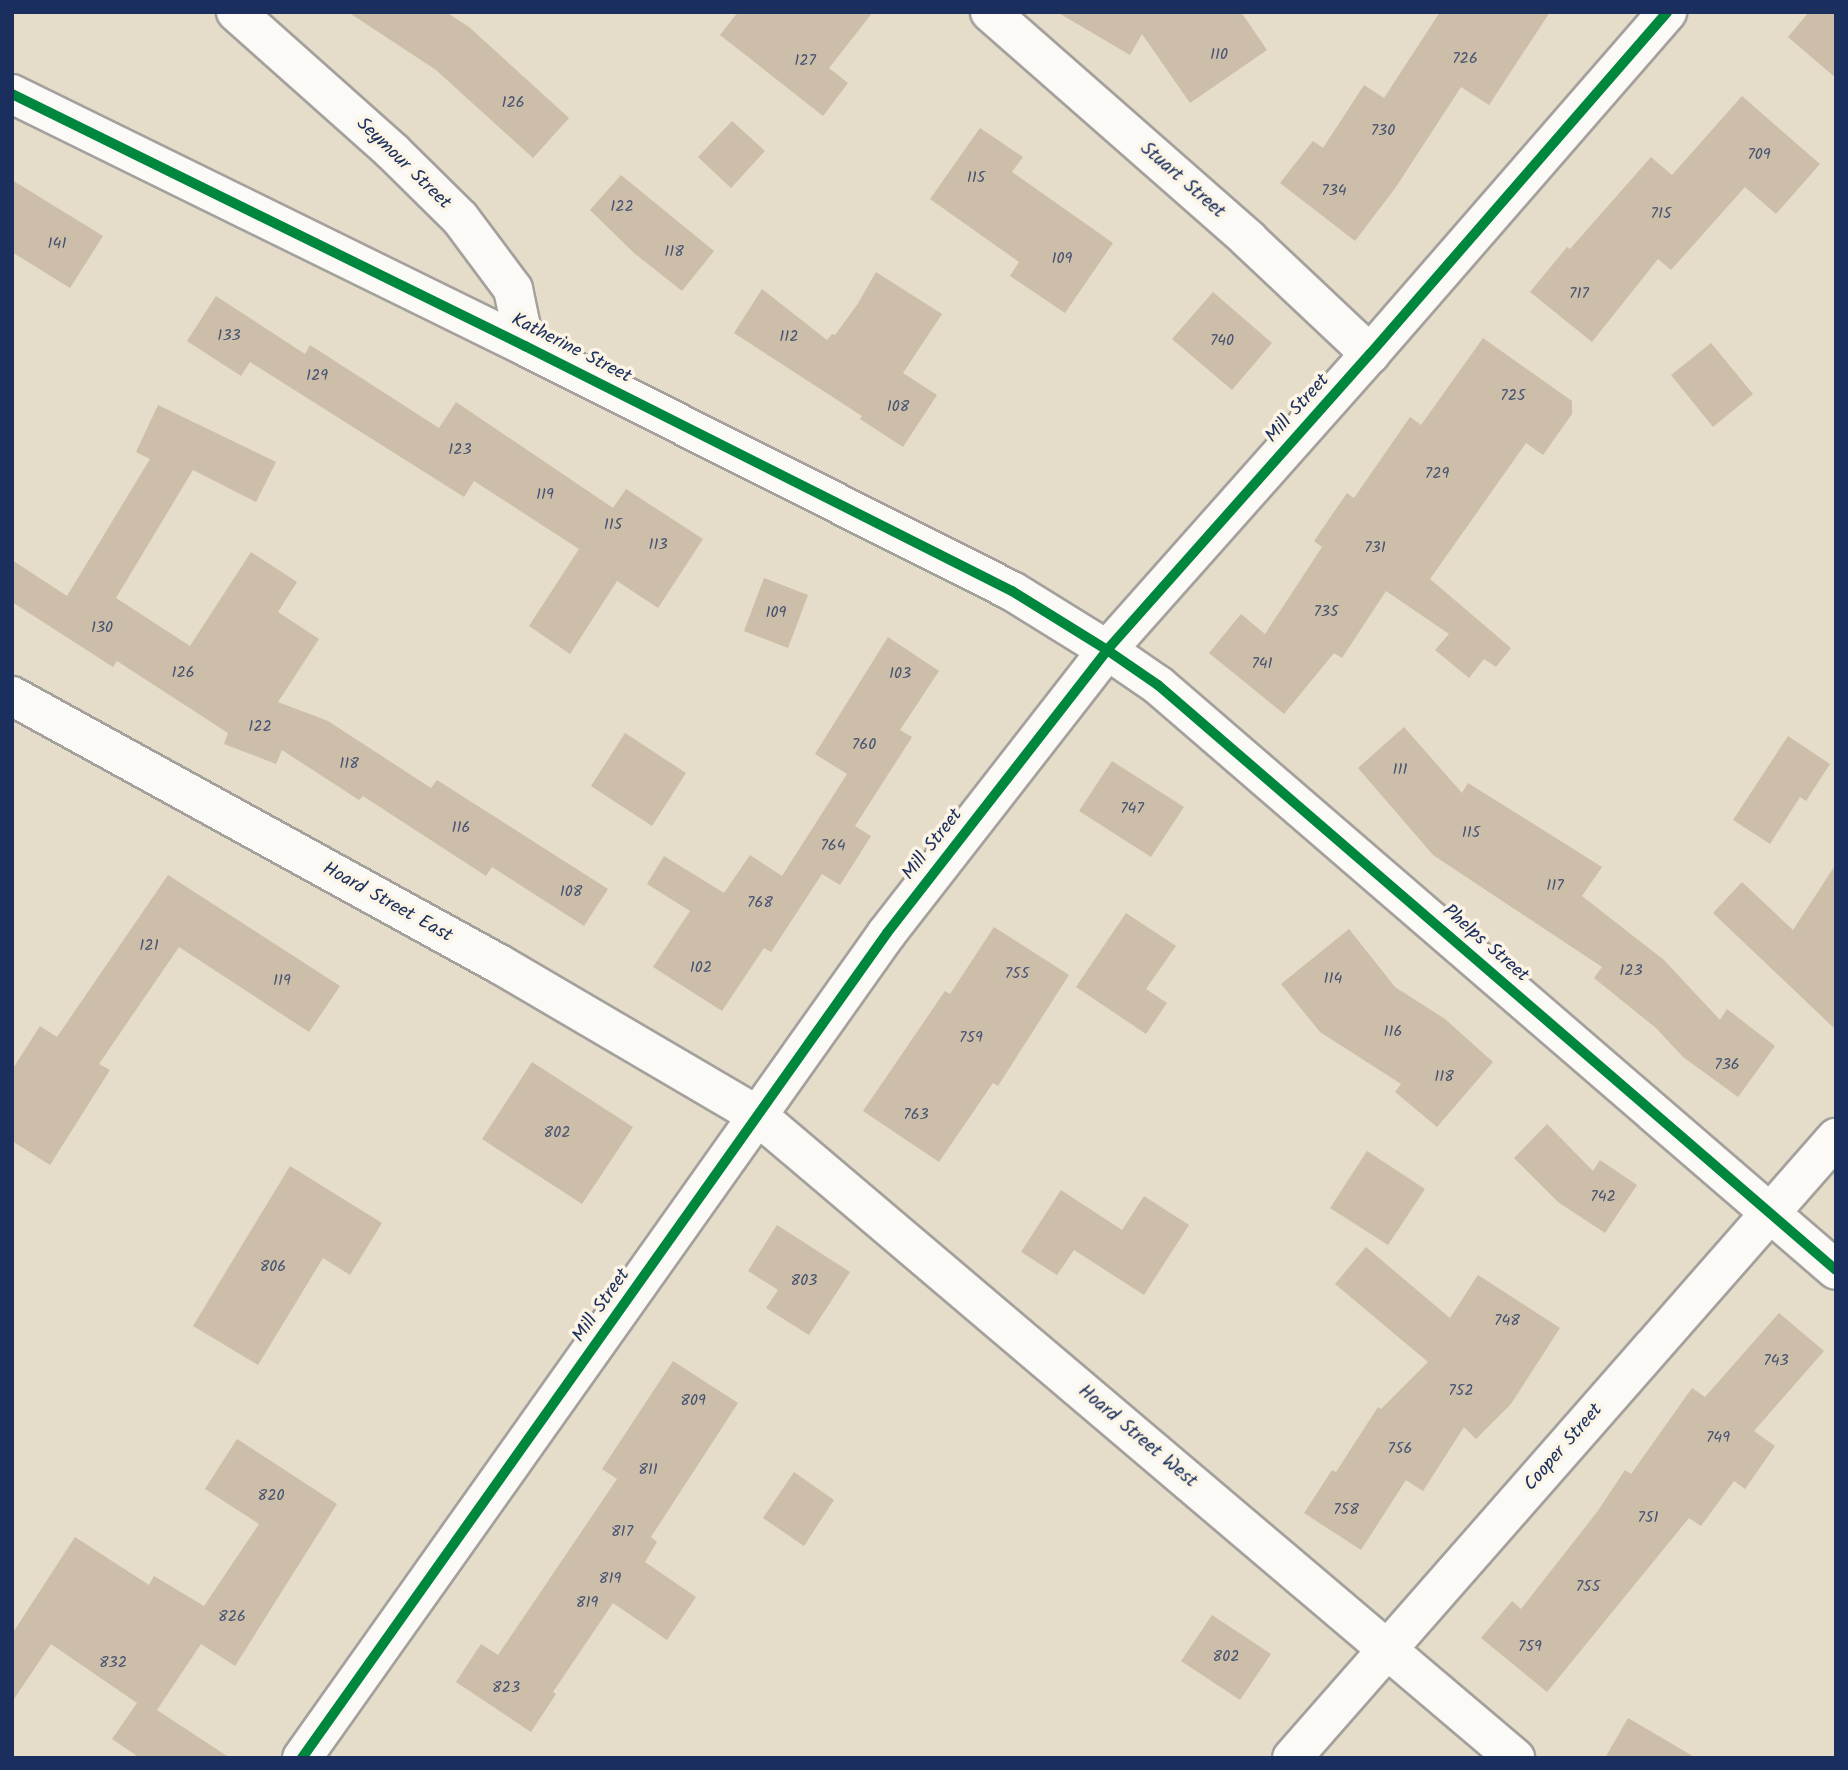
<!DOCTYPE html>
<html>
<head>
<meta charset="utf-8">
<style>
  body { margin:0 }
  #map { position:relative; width:1848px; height:1770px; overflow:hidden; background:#e6dcca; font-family:Kalam,sans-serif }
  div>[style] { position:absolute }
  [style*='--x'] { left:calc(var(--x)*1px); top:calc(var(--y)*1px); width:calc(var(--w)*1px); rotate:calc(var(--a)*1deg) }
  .building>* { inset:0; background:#ccbea9 }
  .roads { filter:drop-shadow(2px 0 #a4a19d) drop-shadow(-2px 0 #a4a19d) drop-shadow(0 2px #a4a19d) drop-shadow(0 -2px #a4a19d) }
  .street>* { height:38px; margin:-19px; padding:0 19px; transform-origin:19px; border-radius:19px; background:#fbfaf7 }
  .secondary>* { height:38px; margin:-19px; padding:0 19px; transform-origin:19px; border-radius:19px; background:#fbfaf7 }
  .highway>* { height:38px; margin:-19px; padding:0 19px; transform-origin:19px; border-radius:19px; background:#fbfaf7 }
  .cycleway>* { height:10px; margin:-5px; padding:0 5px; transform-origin:5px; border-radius:5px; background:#00873e }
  span { translate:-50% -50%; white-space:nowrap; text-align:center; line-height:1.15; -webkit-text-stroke:7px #fcf5e5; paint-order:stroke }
  .number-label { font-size:16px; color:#475371 }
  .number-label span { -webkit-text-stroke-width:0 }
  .street-label { font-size:19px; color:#1b2f5e }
  .frame { position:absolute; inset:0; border:14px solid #1b2f5e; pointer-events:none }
</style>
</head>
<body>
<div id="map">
  <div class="building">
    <div style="clip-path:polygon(348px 12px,446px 12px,469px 27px,569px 118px,533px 158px,436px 70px)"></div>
    <div style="clip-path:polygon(738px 12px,873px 12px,829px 68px,848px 83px,823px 116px,720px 35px)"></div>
    <div style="clip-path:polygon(1057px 12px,1241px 12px,1267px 50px,1190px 103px,1142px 34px,1130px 55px)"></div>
    <div style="clip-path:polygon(1440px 12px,1550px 12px,1489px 105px,1461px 87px,1396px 187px,1355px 241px,1280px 183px,1313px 141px,1323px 148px,1364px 85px,1384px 98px)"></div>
    <div style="clip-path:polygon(1809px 12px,1836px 12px,1836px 78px,1788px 37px)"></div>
    <div style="clip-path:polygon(1742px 96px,1820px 164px,1776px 214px,1745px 187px,1671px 270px,1658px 259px,1592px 342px,1530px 292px,1567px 247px,1570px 249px,1651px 157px,1672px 175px)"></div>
    <div style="clip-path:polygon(732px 121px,765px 151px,731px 188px,698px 157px)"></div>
    <div style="clip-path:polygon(980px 128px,1023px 157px,1012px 172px,1113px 243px,1065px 313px,1010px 276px,1019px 262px,930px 199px)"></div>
    <div style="clip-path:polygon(621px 175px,714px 251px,682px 291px,634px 253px,590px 210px)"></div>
    <div style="clip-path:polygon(12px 180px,103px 236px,70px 288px,12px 252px)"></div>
    <div style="clip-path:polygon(876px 272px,942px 314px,903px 373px,937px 395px,903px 447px,860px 419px,862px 416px,734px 333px,762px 289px,827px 340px,832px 334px,835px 335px,857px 305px)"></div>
    <div style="clip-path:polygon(1213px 292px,1272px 343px,1232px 390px,1172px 339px)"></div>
    <div style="clip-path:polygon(216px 296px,305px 354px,310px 345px,439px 428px,456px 402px,613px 508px,626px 489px,703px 539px,658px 608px,617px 581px,570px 654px,529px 626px,579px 549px,474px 481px,464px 497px,250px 362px,241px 376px,187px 341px)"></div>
    <div style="clip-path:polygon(1483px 338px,1572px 401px,1572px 414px,1543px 455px,1526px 443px,1430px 579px,1511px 648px,1496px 667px,1484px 659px,1469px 678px,1435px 650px,1449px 634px,1386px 591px,1342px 658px,1334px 653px,1284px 714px,1209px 653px,1241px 614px,1265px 634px,1322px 547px,1314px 541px,1347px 493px,1354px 498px,1410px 417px,1421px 425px)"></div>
    <div style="clip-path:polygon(1711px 343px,1753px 394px,1713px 427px,1671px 375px)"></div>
    <div style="clip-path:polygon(158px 405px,276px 462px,256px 502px,193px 470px,116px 598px,190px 646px,251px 552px,297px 582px,278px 612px,319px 639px,278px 702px,328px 721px,431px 788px,437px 780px,608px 889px,584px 926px,492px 867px,486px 876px,363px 796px,359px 800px,282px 750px,276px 764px,224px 744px,228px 733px,117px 661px,113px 667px,12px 602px,12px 560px,67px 596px,150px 459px,136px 452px)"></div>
    <div style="clip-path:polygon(764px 578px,808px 595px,788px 648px,744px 631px)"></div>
    <div style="clip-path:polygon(888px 637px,939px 671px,900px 730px,912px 737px,855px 826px,871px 836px,840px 885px,822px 874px,771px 952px,764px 948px,722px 1011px,653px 967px,690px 911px,647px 884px,664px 856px,724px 893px,750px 855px,782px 876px,847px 774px,815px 754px)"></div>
    <div style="clip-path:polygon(1404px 727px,1462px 793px,1468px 783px,1602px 867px,1582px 896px,1664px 960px,1720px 1020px,1727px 1009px,1775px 1046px,1738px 1097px,1683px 1057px,1656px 1028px,1594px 978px,1602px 967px,1433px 855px,1358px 768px)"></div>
    <div style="clip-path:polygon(625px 733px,686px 773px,652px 826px,591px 786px)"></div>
    <div style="clip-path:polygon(1788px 736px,1830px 764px,1806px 801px,1800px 797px,1770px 844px,1733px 820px)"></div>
    <div style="clip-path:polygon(1112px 761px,1184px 807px,1151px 857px,1079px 811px)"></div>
    <div style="clip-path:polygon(1836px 864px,1836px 1030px,1713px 913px,1742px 882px,1793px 930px)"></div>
    <div style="clip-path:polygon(168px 875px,340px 986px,309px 1032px,179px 947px,99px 1064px,110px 1070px,50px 1165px,12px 1141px,12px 1070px,40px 1026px,57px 1037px)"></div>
    <div style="clip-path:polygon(1126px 913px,1176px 946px,1146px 989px,1167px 1003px,1146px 1034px,1076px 987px)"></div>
    <div style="clip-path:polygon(994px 927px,1069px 975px,998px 1086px,993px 1083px,939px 1162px,863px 1111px,945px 991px,950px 994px)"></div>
    <div style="clip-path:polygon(1349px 929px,1395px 987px,1445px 1019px,1493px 1062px,1437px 1127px,1395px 1092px,1401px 1084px,1320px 1032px,1281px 984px)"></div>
    <div style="clip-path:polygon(532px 1062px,633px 1127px,582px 1204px,482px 1139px)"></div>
    <div style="clip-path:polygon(1547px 1124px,1593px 1171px,1600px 1160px,1637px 1185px,1605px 1233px,1558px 1202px,1514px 1158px)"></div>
    <div style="clip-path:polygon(1367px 1151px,1425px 1189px,1388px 1245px,1330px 1208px)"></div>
    <div style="clip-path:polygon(290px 1166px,382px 1223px,350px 1275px,323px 1258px,258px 1365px,193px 1326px)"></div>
    <div style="clip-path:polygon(1061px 1190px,1122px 1230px,1144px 1196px,1189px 1225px,1144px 1295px,1074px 1250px,1057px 1275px,1021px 1252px)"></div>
    <div style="clip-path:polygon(777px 1225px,850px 1272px,809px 1335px,766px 1308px,778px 1290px,748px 1271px)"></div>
    <div style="clip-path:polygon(1366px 1247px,1450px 1318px,1478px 1275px,1560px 1328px,1511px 1404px,1476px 1439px,1464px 1427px,1423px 1491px,1406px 1480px,1361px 1550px,1304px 1513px,1332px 1470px,1336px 1472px,1378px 1407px,1381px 1409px,1428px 1362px,1335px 1284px)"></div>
    <div style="clip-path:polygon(1779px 1313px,1824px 1351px,1754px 1431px,1775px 1446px,1745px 1489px,1734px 1481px,1701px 1526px,1689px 1518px,1547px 1692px,1481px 1638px,1512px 1601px,1521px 1609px,1597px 1512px,1625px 1470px,1631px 1474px,1692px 1388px,1705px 1397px)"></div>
    <div style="clip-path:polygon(673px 1361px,738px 1403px,651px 1537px,657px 1542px,645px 1562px,696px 1597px,667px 1640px,613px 1603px,553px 1692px,556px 1694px,531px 1732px,456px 1682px,481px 1644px,498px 1655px,617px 1479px,602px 1469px)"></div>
    <div style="clip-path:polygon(237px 1439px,337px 1504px,235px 1666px,201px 1644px,157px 1710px,230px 1758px,140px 1758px,112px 1739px,137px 1703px,51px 1644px,12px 1702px,12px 1634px,75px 1537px,149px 1585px,154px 1576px,204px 1606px,259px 1524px,205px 1489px)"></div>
    <div style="clip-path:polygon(794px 1472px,834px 1500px,804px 1546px,763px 1518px)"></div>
    <div style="clip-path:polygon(1212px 1615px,1271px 1654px,1240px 1700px,1181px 1661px)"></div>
    <div style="clip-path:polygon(1628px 1718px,1696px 1758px,1605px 1758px)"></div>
  </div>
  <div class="roads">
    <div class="street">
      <div style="--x:236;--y:12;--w:209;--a:41.7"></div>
      <div style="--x:392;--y:151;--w:95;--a:44.6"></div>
      <div style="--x:460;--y:218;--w:89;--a:53.3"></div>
      <div style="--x:513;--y:289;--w:58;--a:78.1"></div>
      <div style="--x:990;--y:12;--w:344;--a:41.3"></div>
      <div style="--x:1248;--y:239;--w:168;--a:43.3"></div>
      <div style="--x:12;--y:94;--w:572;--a:26.16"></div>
      <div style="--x:525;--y:346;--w:545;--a:26.71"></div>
      <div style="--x:1012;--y:591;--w:112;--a:31.8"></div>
      <div style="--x:1107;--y:650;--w:62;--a:34.5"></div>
      <div style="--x:1158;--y:685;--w:895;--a:40.79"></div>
      <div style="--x:1292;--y:1758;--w:825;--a:-48.74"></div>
    </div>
    <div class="secondary">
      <div style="--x:12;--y:696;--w:558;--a:28.82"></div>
      <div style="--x:501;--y:965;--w:298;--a:30.4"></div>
      <div style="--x:758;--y:1116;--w:993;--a:40.3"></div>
    </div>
    <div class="highway">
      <div style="--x:302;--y:1758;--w:1011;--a:-54.66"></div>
      <div style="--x:887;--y:933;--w:358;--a:-52.1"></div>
      <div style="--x:1107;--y:650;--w:396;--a:-48.4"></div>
      <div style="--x:1370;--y:354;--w:453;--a:-49"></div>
    </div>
  </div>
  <div class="cycleway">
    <div style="--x:12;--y:94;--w:572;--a:26.16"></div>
    <div style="--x:525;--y:346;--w:545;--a:26.71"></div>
    <div style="--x:1012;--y:591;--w:112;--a:31.8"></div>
    <div style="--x:1107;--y:650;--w:62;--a:34.5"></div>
    <div style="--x:1158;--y:685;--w:895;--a:40.79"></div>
    <div style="--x:302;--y:1758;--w:1011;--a:-54.66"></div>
    <div style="--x:887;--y:933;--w:358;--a:-52.1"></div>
    <div style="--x:1107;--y:650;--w:396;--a:-48.4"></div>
    <div style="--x:1370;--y:354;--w:453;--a:-49"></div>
  </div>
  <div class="number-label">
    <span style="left:1219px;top:55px">110</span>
    <span style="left:1465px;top:59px">726</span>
    <span style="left:805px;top:61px">127</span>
    <span style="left:513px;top:103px">126</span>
    <span style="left:1383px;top:131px">730</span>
    <span style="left:1759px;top:155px">709</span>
    <span style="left:976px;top:178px">115</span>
    <span style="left:1334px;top:191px">734</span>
    <span style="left:622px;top:207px">122</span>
    <span style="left:1661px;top:214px">715</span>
    <span style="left:57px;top:244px">141</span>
    <span style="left:674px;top:252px">118</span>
    <span style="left:1062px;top:259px">109</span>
    <span style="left:1579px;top:294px">717</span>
    <span style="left:229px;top:336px">133</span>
    <span style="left:789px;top:337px">112</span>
    <span style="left:1222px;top:341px">740</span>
    <span style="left:317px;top:376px">129</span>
    <span style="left:1513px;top:396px">725</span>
    <span style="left:898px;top:407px">108</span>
    <span style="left:460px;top:450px">123</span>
    <span style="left:1437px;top:474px">729</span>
    <span style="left:545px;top:495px">119</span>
    <span style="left:613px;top:525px">115</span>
    <span style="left:658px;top:545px">113</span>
    <span style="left:1375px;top:548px">731</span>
    <span style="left:1326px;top:612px">735</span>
    <span style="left:776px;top:613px">109</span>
    <span style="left:102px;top:628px">130</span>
    <span style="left:1262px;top:664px">741</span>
    <span style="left:183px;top:673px">126</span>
    <span style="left:900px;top:674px">103</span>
    <span style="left:260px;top:727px">122</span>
    <span style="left:864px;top:745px">760</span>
    <span style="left:349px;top:764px">118</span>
    <span style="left:1400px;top:770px">111</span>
    <span style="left:1132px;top:809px">747</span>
    <span style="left:461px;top:828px">116</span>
    <span style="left:1471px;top:833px">115</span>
    <span style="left:833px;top:846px">764</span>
    <span style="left:1555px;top:886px">117</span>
    <span style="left:571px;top:892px">108</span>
    <span style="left:760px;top:903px">768</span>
    <span style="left:149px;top:946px">121</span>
    <span style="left:701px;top:968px">102</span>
    <span style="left:1631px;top:971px">123</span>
    <span style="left:1017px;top:974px">755</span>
    <span style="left:1333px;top:979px">114</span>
    <span style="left:282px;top:981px">119</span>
    <span style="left:1393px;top:1032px">116</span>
    <span style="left:971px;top:1038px">759</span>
    <span style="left:1727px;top:1065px">736</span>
    <span style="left:1444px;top:1077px">118</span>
    <span style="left:916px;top:1115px">763</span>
    <span style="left:557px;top:1133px">802</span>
    <span style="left:1603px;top:1197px">742</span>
    <span style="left:273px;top:1267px">806</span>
    <span style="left:804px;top:1281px">803</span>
    <span style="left:1507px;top:1321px">748</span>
    <span style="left:1776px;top:1361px">743</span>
    <span style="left:1461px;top:1391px">752</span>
    <span style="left:693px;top:1401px">809</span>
    <span style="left:1718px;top:1438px">749</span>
    <span style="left:1400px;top:1449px">756</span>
    <span style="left:648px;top:1470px">811</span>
    <span style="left:271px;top:1496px">820</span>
    <span style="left:1346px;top:1510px">758</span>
    <span style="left:1648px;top:1518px">751</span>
    <span style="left:622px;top:1532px">817</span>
    <span style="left:610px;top:1579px">819</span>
    <span style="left:1588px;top:1587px">755</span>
    <span style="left:587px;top:1603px">819</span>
    <span style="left:232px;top:1617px">826</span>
    <span style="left:1530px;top:1647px">759</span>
    <span style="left:1226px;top:1657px">802</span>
    <span style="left:113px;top:1663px">832</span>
    <span style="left:506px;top:1688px">823</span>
  </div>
  <div class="street-label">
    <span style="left:403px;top:164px;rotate:44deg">Seymour Street</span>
    <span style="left:1182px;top:181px;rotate:41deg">Stuart Street</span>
    <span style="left:571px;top:349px;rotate:27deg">Katherine Street</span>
    <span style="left:1298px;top:409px;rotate:-48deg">Mill Street</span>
    <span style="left:933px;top:845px;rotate:-52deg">Mill Street</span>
    <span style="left:387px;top:903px;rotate:29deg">Hoard Street East</span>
    <span style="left:1485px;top:944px;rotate:41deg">Phelps Street</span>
    <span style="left:602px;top:1306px;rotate:-55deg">Mill Street</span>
    <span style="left:1137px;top:1437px;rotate:40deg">Hoard Street West</span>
    <span style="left:1564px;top:1448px;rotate:-49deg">Cooper Street</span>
  </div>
  <div class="frame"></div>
</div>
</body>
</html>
